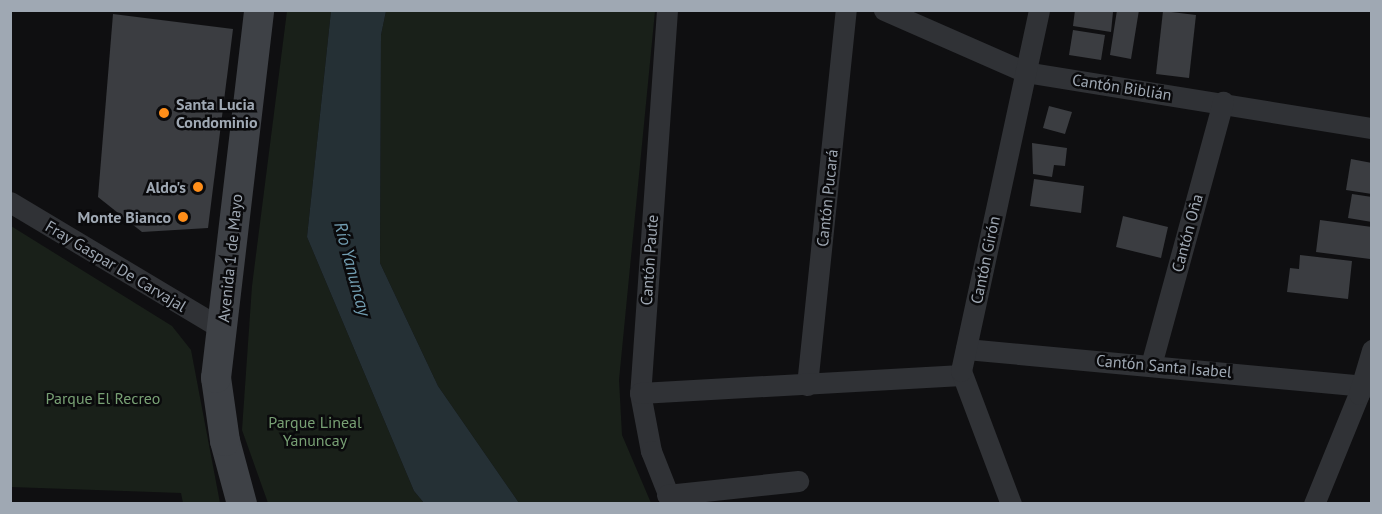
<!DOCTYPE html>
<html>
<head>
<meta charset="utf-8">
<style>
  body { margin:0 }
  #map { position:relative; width:1382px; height:514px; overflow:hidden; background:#0f0f11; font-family:"PT Sans",sans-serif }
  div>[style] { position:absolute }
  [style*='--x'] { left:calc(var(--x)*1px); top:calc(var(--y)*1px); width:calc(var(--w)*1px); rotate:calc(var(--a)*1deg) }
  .green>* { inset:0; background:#192019 }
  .water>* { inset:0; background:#253035 }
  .building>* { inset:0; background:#3b3d41 }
  .minor>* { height:21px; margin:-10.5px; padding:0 10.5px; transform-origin:10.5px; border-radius:10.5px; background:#303236 }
  .secondary>* { height:30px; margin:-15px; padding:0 15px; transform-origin:15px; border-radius:15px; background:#3e4146 }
  .dots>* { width:16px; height:16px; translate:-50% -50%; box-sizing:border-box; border:3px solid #0a0a0c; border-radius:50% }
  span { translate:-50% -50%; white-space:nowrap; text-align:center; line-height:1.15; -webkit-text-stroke:5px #0a0a0c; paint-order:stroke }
  .street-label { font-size:16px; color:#9fa8b3 }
  .poi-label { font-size:16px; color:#9fa8b3; font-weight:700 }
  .left { translate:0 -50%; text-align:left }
  .right { translate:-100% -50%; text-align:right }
  .park-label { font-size:16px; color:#78a074 }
  .water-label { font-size:18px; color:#729eb2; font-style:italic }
  .frame { position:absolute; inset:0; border:12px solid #9fa8b3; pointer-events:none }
</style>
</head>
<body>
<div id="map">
  <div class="green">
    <div style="clip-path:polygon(287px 11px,331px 11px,307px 237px,414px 491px,424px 503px,268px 503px,242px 430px,252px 286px)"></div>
    <div style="clip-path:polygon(386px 11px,655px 11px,619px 380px,622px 435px,651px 503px,519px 503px,438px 386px,380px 263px,381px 35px)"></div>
    <div style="clip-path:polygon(11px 226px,172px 326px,191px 350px,220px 503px,183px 503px,181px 493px,11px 487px)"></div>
  </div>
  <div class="water">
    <div style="clip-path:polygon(331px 11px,386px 11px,381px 35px,380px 263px,438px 386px,519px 503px,424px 503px,414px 491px,307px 237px)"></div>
  </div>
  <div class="building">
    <div style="clip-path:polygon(1075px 10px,1113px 12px,1111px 32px,1073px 26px)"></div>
    <div style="clip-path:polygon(1117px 10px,1139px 10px,1131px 59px,1110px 55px)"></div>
    <div style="clip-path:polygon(1163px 11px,1196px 15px,1189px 78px,1156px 74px)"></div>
    <div style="clip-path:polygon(113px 14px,233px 29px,208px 228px,142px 232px,98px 197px)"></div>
    <div style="clip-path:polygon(1073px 30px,1105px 35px,1101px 60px,1069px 55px)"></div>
    <div style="clip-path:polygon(1049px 106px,1072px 112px,1065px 134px,1043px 128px)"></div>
    <div style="clip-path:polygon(1032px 143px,1067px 148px,1065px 166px,1054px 165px,1052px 177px,1033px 174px)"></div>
    <div style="clip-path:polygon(1351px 159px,1372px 163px,1372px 194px,1346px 190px)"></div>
    <div style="clip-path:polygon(1034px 179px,1084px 186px,1081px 213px,1030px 206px)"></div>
    <div style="clip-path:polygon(1352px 194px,1372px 197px,1372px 222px,1348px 218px)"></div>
    <div style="clip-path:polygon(1123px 216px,1168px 227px,1161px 258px,1116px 247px)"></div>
    <div style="clip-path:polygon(1320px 220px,1372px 227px,1370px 259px,1316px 252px)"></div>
    <div style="clip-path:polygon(1300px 255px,1352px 261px,1348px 299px,1287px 292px,1290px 268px,1299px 269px)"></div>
  </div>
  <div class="minor">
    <div style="--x:667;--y:10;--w:384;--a:94"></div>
    <div style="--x:640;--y:393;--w:59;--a:79.3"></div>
    <div style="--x:651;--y:451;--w:57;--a:68.4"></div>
    <div style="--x:884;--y:10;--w:154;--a:23.7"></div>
    <div style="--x:1025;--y:72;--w:351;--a:9.2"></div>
    <div style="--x:10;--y:202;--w:247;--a:30.9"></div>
    <div style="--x:966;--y:349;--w:398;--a:5.3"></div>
    <div style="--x:1151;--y:365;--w:273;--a:-74.7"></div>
    <div style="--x:807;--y:385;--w:377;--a:-84.1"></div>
    <div style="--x:640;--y:393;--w:322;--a:-3.2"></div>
    <div style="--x:667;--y:495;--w:132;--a:-6.1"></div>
    <div style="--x:1011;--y:504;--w:142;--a:-110.6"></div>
    <div style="--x:961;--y:371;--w:369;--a:-77.8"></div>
    <div style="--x:1314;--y:504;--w:119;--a:-67.8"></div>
    <div style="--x:1359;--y:394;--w:46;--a:-73.5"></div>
  </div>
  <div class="secondary">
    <div style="--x:242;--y:504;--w:65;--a:-105.1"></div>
    <div style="--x:225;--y:441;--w:64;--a:-98.1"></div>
    <div style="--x:216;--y:378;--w:371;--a:-83.3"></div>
  </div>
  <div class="dots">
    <div style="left:164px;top:113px;background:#ff8e19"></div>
    <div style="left:198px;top:187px;background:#ff8e19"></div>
    <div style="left:183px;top:217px;background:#ff8e19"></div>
  </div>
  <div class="street-label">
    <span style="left:1122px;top:87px;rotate:9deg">Cantón Biblián</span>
    <span style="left:827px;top:198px;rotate:-84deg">Cantón Pucará</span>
    <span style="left:1187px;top:233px;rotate:-75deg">Cantón Oña</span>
    <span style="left:230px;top:258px;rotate:-84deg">Avenida 1 de Mayo</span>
    <span style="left:649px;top:260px;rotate:-86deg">Cantón Paute</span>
    <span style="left:985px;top:260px;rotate:-78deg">Cantón Girón</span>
    <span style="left:116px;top:266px;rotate:31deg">Fray Gaspar De Carvajal</span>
    <span style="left:1164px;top:366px;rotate:5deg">Cantón Santa Isabel</span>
  </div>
  <div class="poi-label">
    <span class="left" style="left:176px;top:113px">Santa Lucia<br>Condominio</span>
    <span class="right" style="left:186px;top:187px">Aldo's</span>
    <span class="right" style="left:171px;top:217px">Monte Bianco</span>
  </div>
  <div class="park-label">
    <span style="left:103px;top:398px">Parque El Recreo</span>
    <span style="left:315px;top:431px">Parque Lineal<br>Yanuncay</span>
  </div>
  <div class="water-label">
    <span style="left:352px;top:269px;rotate:75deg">Río Yanuncay</span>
  </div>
  <div class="frame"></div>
</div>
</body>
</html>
